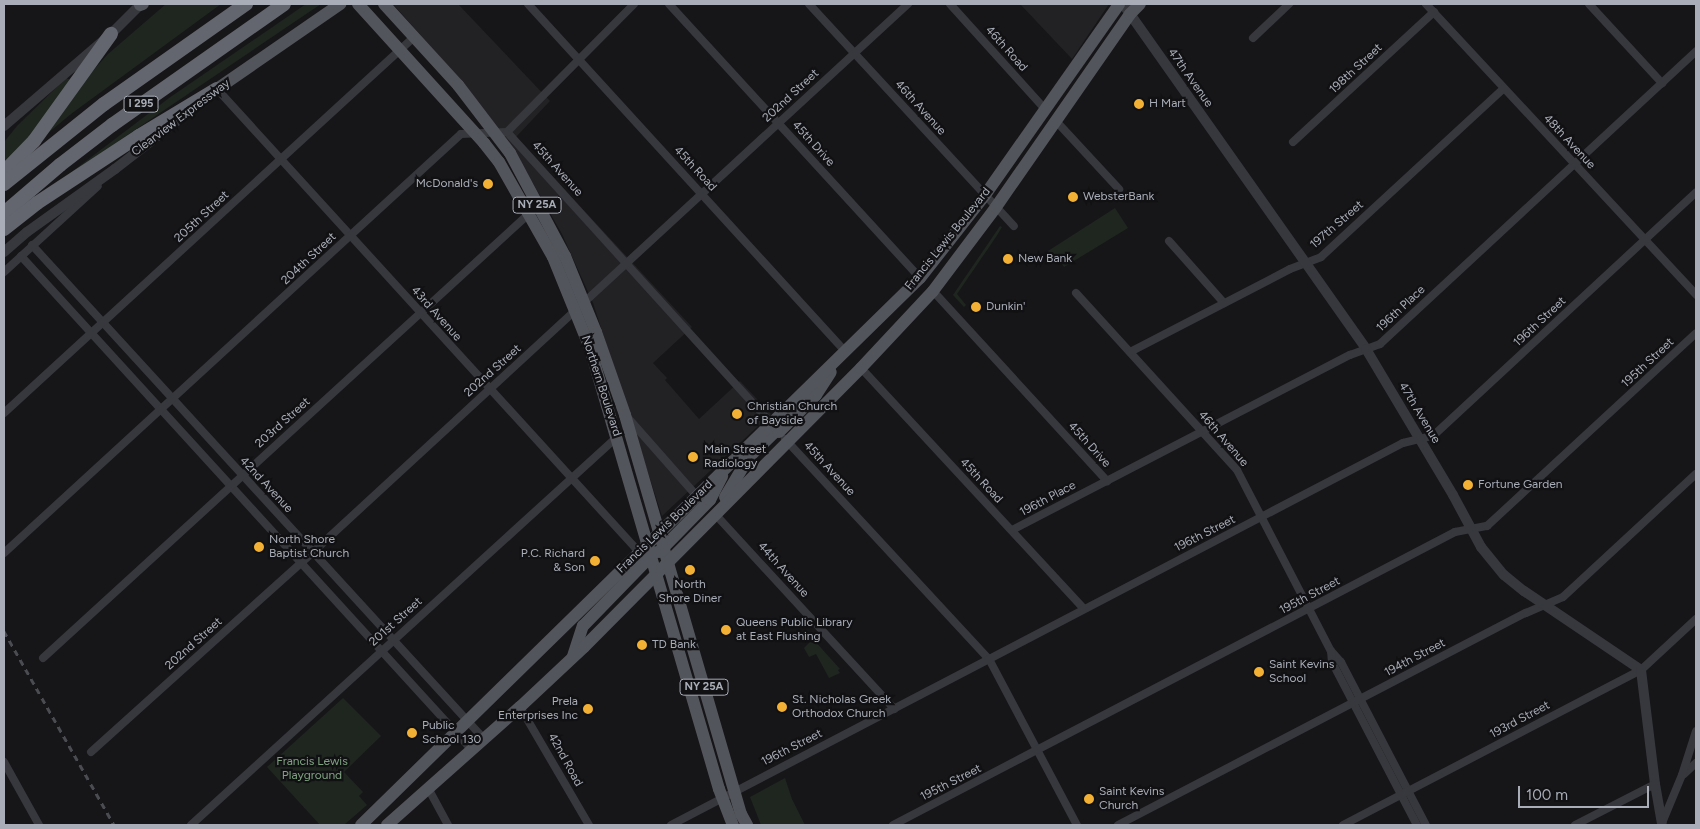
<!DOCTYPE html>
<html>
<head>
<meta charset="utf-8">
<style>
  body { margin:0 }
  #map { position:relative; width:1700px; height:829px; overflow:hidden; background:#161618; font-family:Figtree,sans-serif }
  div>[style] { position:absolute }
  [style*='--x'] { left:calc(var(--x)*1px); top:calc(var(--y)*1px); width:calc(var(--w)*1px); rotate:calc(var(--a)*1deg) }
  .built>* { inset:0; background:#222225 }
  .green>* { inset:0; background:#1e261f }
  .minor>* { height:8px; margin:-4px; padding:0 4px; transform-origin:4px; border-radius:4px; background:#37383d }
  .tertiary>* { height:10px; margin:-5px; padding:0 5px; transform-origin:5px; border-radius:5px; background:#37383d }
  .primary>* { height:12px; margin:-6px; padding:0 6px; transform-origin:6px; border-radius:6px; background:#53555c }
  .motorway>* { height:14px; margin:-7px; padding:0 7px; transform-origin:7px; border-radius:7px; background:#63666e }
  .rail>* { height:2.5px; margin-top:-1.25px; transform-origin:0; background:repeating-linear-gradient(90deg,#4a4c52 0 6px,transparent 0 11px) }
  .dots>* { width:14px; height:14px; translate:-50% -50%; box-sizing:border-box; border:2px solid #111113; border-radius:50% }
  span { translate:-50% -50%; white-space:nowrap; text-align:center; line-height:1.15; -webkit-text-stroke:4.5px #111113; paint-order:stroke }
  .shield-label span { padding:1px 4px; background:#111113; border:1px solid; border-radius:4px; -webkit-text-stroke-width:0 }
  .shield-label { font-size:11px; color:#a8adb8; font-weight:700 }
  .street-label { font-size:12px; color:#a8adb8 }
  .poi-label { font-size:12px; color:#a8adb8 }
  .left { translate:0 -50%; text-align:left }
  .right { translate:-100% -50%; text-align:right }
  .park-label { font-size:12px; color:#7fa381 }
  .frame { position:absolute; inset:0; border:5px solid #a8adb8; pointer-events:none }
  .scale { position:absolute; left:1518px; top:786px; width:131px; height:22px; box-sizing:border-box; border:2px solid #a8adb8; border-top:0; padding-left:6px; font-size:15px; line-height:18px; white-space:nowrap; color:#a8adb8; -webkit-text-stroke:4px #111113; paint-order:stroke }
</style>
</head>
<body>
<div id="map">
  <div class="built">
    <div style="clip-path:polygon(393px 4px,458px 4px,550px 101px,516px 137px,692px 327px,653px 363px,667px 378px,665px 380px,699px 419px,740px 381px,771px 414px,662px 516px,593px 303px,562px 234px,515px 152px,465px 85px)"></div>
    <div style="clip-path:polygon(1020px 4px,1109px 4px,1072px 59px)"></div>
  </div>
  <div class="green">
    <div style="clip-path:polygon(166px 4px,221px 4px,71px 114px,41px 139px,72px 94px,108px 54px)"></div>
    <div style="clip-path:polygon(306px 4px,321px 4px,61px 180px,169px 98px)"></div>
    <div style="clip-path:polygon(66px 78px,71px 80px,45px 120px,4px 166px,4px 142px,17px 126px)"></div>
    <div style="clip-path:polygon(1115px 208px,1128px 228px,1064px 267px,1060px 261px,1056px 264px,1048px 251px)"></div>
    <div style="clip-path:polygon(1000px 226px,1002px 227px,996px 237px,957px 294px,966px 305px,964px 307px,953px 295px)"></div>
    <div style="clip-path:polygon(813px 639px,840px 669px,838px 670px,840px 673px,829px 678px,816px 654px,809px 657px,804px 648px)"></div>
    <div style="clip-path:polygon(343px 698px,381px 736px,344px 772px,363px 792px,359px 796px,367px 805px,344px 825px,320px 825px,267px 767px)"></div>
    <div style="clip-path:polygon(785px 778px,792px 799px,805px 825px,761px 825px,750px 797px)"></div>
  </div>
  <div class="minor">
    <div style="--x:528;--y:4;--w:470;--a:47.6"></div>
    <div style="--x:669;--y:4;--w:372;--a:47.5"></div>
    <div style="--x:809;--y:4;--w:302;--a:47.3"></div>
    <div style="--x:950;--y:4;--w:142;--a:47.9"></div>
    <div style="--x:1426;--y:4;--w:397;--a:47.1"></div>
    <div style="--x:1589;--y:4;--w:108;--a:47.3"></div>
    <div style="--x:1253;--y:38;--w:50;--a:-43.4"></div>
    <div style="--x:217;--y:89;--w:626;--a:47.65"></div>
    <div style="--x:1056;--y:121;--w:93;--a:47.2"></div>
    <div style="--x:507;--y:132;--w:396;--a:47.8"></div>
    <div style="--x:1293;--y:142;--w:192;--a:-42.7"></div>
    <div style="--x:1169;--y:241;--w:83;--a:48.4"></div>
    <div style="--x:32;--y:245;--w:670;--a:47.54"></div>
    <div style="--x:21;--y:256;--w:669;--a:47.61"></div>
    <div style="--x:4;--y:272;--w:127;--a:-42.5"></div>
    <div style="--x:933;--y:291;--w:258;--a:47.5"></div>
    <div style="--x:1076;--y:293;--w:239;--a:47.7"></div>
    <div style="--x:1237;--y:470;--w:204;--a:62.6"></div>
    <div style="--x:1331;--y:651;--w:15;--a:48"></div>
    <div style="--x:1341;--y:662;--w:184;--a:62.5"></div>
    <div style="--x:1130;--y:352;--w:180;--a:-27.4"></div>
    <div style="--x:1290;--y:269;--w:33;--a:-21"></div>
    <div style="--x:1321;--y:257;--w:249;--a:-42.7"></div>
    <div style="--x:861;--y:368;--w:328;--a:47.2"></div>
    <div style="--x:4;--y:413;--w:556;--a:-42.52"></div>
    <div style="--x:628;--y:418;--w:103;--a:48.6"></div>
    <div style="--x:785;--y:439;--w:300;--a:47.2"></div>
    <div style="--x:989;--y:659;--w:188;--a:62.1"></div>
    <div style="--x:715;--y:514;--w:265;--a:47.4"></div>
    <div style="--x:1012;--y:530;--w:381;--a:-27.4"></div>
    <div style="--x:1350;--y:355;--w:32;--a:-20"></div>
    <div style="--x:1380;--y:344;--w:431;--a:-42.8"></div>
    <div style="--x:4;--y:553;--w:620;--a:-42.52"></div>
    <div style="--x:461;--y:134;--w:46;--a:-2.5"></div>
    <div style="--x:507;--y:132;--w:180;--a:-45.2"></div>
    <div style="--x:1331;--y:651;--w:11;--a:85"></div>
    <div style="--x:1332;--y:662;--w:184;--a:62.5"></div>
    <div style="--x:43;--y:658;--w:661;--a:-42.43"></div>
    <div style="--x:520;--y:707;--w:137;--a:59.7"></div>
    <div style="--x:91;--y:752;--w:299;--a:-42"></div>
    <div style="--x:313;--y:552;--w:809;--a:-42.65"></div>
    <div style="--x:4;--y:762;--w:72;--a:60.9"></div>
    <div style="--x:1684;--y:774;--w:16;--a:-43"></div>
    <div style="--x:428;--y:788;--w:42;--a:61.6"></div>
    <div style="--x:1662;--y:823;--w:52;--a:-67.4"></div>
    <div style="--x:1682;--y:775;--w:46;--a:-72.3"></div>
    <div style="--x:191;--y:825;--w:576;--a:-42.33"></div>
    <div style="--x:671;--y:825;--w:826;--a:-27.56"></div>
    <div style="--x:1403;--y:443;--w:32;--a:-14"></div>
    <div style="--x:1434;--y:435;--w:357;--a:-42.8"></div>
    <div style="--x:893;--y:825;--w:634;--a:-27.54"></div>
    <div style="--x:1455;--y:532;--w:33;--a:-11"></div>
    <div style="--x:1487;--y:526;--w:284;--a:-42.7"></div>
    <div style="--x:1118;--y:825;--w:460;--a:-27.5"></div>
    <div style="--x:1526;--y:613;--w:40;--a:-23.4"></div>
    <div style="--x:1563;--y:597;--w:181;--a:-42.8"></div>
    <div style="--x:1343;--y:825;--w:336;--a:-27.5"></div>
    <div style="--x:1641;--y:670;--w:75;--a:-42.8"></div>
    <div style="--x:1575;--y:825;--w:90;--a:-27.1"></div>
  </div>
  <div class="tertiary">
    <div style="--x:1123;--y:4;--w:422;--a:54.8"></div>
    <div style="--x:1366;--y:349;--w:170;--a:59.2"></div>
    <div style="--x:1453;--y:495;--w:59;--a:61.7"></div>
    <div style="--x:1481;--y:547;--w:36;--a:51"></div>
    <div style="--x:1504;--y:575;--w:26;--a:39"></div>
    <div style="--x:1524;--y:591;--w:141;--a:34"></div>
    <div style="--x:1641;--y:670;--w:115;--a:83"></div>
    <div style="--x:1655;--y:784;--w:39;--a:80"></div>
    <div style="--x:4;--y:126;--w:141;--a:-40.7"></div>
    <div style="--x:111;--y:34;--w:41;--a:-45"></div>
    <div style="--x:4;--y:252;--w:30;--a:-41"></div>
    <div style="--x:27;--y:232;--w:108;--a:-35.6"></div>
    <div style="--x:115;--y:169;--w:90;--a:-37.8"></div>
  </div>
  <div class="primary">
    <div style="--x:358;--y:4;--w:188;--a:47.8"></div>
    <div style="--x:484;--y:143;--w:24;--a:52"></div>
    <div style="--x:499;--y:162;--w:109;--a:60.4"></div>
    <div style="--x:553;--y:257;--w:98;--a:67.9"></div>
    <div style="--x:590;--y:348;--w:459;--a:73.7"></div>
    <div style="--x:719;--y:789;--w:39;--a:69"></div>
    <div style="--x:384;--y:4;--w:110;--a:47.6"></div>
    <div style="--x:458;--y:85;--w:86;--a:52.6"></div>
    <div style="--x:510;--y:153;--w:117;--a:61.9"></div>
    <div style="--x:565;--y:256;--w:82;--a:67.8"></div>
    <div style="--x:596;--y:332;--w:88;--a:70.7"></div>
    <div style="--x:625;--y:415;--w:416;--a:73.8"></div>
    <div style="--x:741;--y:814;--w:13;--a:61"></div>
    <div style="--x:140;--y:5;--w:3;--a:-18"></div>
    <div style="--x:217;--y:89;--w:150;--a:-34.6"></div>
    <div style="--x:779;--y:432;--w:52;--a:-45"></div>
    <div style="--x:816;--y:395;--w:27;--a:-57"></div>
    <div style="--x:725;--y:497;--w:47;--a:-59"></div>
    <div style="--x:749;--y:457;--w:39;--a:-44"></div>
    <div style="--x:659;--y:552;--w:73;--a:-45.6"></div>
    <div style="--x:710;--y:500;--w:27;--a:-63"></div>
    <div style="--x:573;--y:656;--w:32;--a:-72"></div>
    <div style="--x:583;--y:626;--w:103;--a:-45.8"></div>
    <div style="--x:361;--y:825;--w:782;--a:-44.38"></div>
    <div style="--x:920;--y:278;--w:105;--a:-51.9"></div>
    <div style="--x:985;--y:195;--w:233;--a:-54.9"></div>
    <div style="--x:387;--y:825;--w:178;--a:-41.6"></div>
    <div style="--x:520;--y:707;--w:88;--a:-43.2"></div>
    <div style="--x:584;--y:647;--w:393;--a:-45.2"></div>
    <div style="--x:861;--y:368;--w:105;--a:-46.9"></div>
    <div style="--x:933;--y:291;--w:105;--a:-53.1"></div>
    <div style="--x:996;--y:207;--w:235;--a:-55.2"></div>
    <div style="--x:1130;--y:14;--w:14;--a:-45"></div>
  </div>
  <div class="motorway">
    <div style="--x:4;--y:172;--w:43;--a:-45.9"></div>
    <div style="--x:34;--y:141;--w:132;--a:-54.3"></div>
    <div style="--x:4;--y:184;--w:128;--a:-38.7"></div>
    <div style="--x:104;--y:104;--w:174;--a:-35.2"></div>
    <div style="--x:4;--y:213;--w:74;--a:-40.6"></div>
    <div style="--x:60;--y:165;--w:66;--a:-37.6"></div>
    <div style="--x:112;--y:125;--w:210;--a:-35.1"></div>
    <div style="--x:4;--y:229;--w:42;--a:-38.2"></div>
    <div style="--x:37;--y:203;--w:122;--a:-33.3"></div>
    <div style="--x:139;--y:136;--w:91;--a:-31.1"></div>
  </div>
  <div class="rail">
    <div style="--x:4;--y:631;--w:223;--a:60.4"></div>
  </div>
  <div class="dots">
    <div style="left:1139px;top:104px;background:#f2b134"></div>
    <div style="left:488px;top:184px;background:#f2b134"></div>
    <div style="left:1073px;top:197px;background:#f2b134"></div>
    <div style="left:1008px;top:259px;background:#f2b134"></div>
    <div style="left:976px;top:307px;background:#f2b134"></div>
    <div style="left:737px;top:414px;background:#f2b134"></div>
    <div style="left:693px;top:457px;background:#f2b134"></div>
    <div style="left:1468px;top:485px;background:#f2b134"></div>
    <div style="left:259px;top:547px;background:#f2b134"></div>
    <div style="left:595px;top:561px;background:#f2b134"></div>
    <div style="left:690px;top:570px;background:#f2b134"></div>
    <div style="left:726px;top:630px;background:#f2b134"></div>
    <div style="left:642px;top:645px;background:#f2b134"></div>
    <div style="left:1259px;top:672px;background:#f2b134"></div>
    <div style="left:782px;top:707px;background:#f2b134"></div>
    <div style="left:588px;top:709px;background:#f2b134"></div>
    <div style="left:412px;top:733px;background:#f2b134"></div>
    <div style="left:1089px;top:799px;background:#f2b134"></div>
  </div>
  <div class="shield-label">
    <span style="left:141px;top:104px">I 295</span>
    <span style="left:537px;top:205px">NY 25A</span>
    <span style="left:704px;top:687px">NY 25A</span>
  </div>
  <div class="street-label">
    <span style="left:1006px;top:49px;rotate:48deg">46th Road</span>
    <span style="left:1356px;top:69px;rotate:-43deg">198th Street</span>
    <span style="left:1190px;top:78px;rotate:55deg">47th Avenue</span>
    <span style="left:791px;top:96px;rotate:-43deg">202nd Street</span>
    <span style="left:920px;top:108px;rotate:48deg">46th Avenue</span>
    <span style="left:181px;top:118px;rotate:-37deg">Clearview Expressway</span>
    <span style="left:1569px;top:142px;rotate:47deg">48th Avenue</span>
    <span style="left:813px;top:144px;rotate:48deg">45th Drive</span>
    <span style="left:557px;top:169px;rotate:48deg">45th Avenue</span>
    <span style="left:695px;top:169px;rotate:47deg">45th Road</span>
    <span style="left:202px;top:217px;rotate:-43deg">205th Street</span>
    <span style="left:1337px;top:225px;rotate:-41deg">197th Street</span>
    <span style="left:948px;top:239px;rotate:-51deg">Francis Lewis Boulevard</span>
    <span style="left:309px;top:259px;rotate:-43deg">204th Street</span>
    <span style="left:1401px;top:309px;rotate:-43deg">196th Place</span>
    <span style="left:436px;top:314px;rotate:48deg">43rd Avenue</span>
    <span style="left:1540px;top:322px;rotate:-43deg">196th Street</span>
    <span style="left:1648px;top:363px;rotate:-43deg">195th Street</span>
    <span style="left:493px;top:371px;rotate:-42deg">202nd Street</span>
    <span style="left:601px;top:386px;rotate:72deg">Northern Boulevard</span>
    <span style="left:1419px;top:413px;rotate:59deg">47th Avenue</span>
    <span style="left:283px;top:423px;rotate:-42deg">203rd Street</span>
    <span style="left:1223px;top:439px;rotate:49deg">46th Avenue</span>
    <span style="left:1089px;top:445px;rotate:48deg">45th Drive</span>
    <span style="left:829px;top:469px;rotate:47deg">45th Avenue</span>
    <span style="left:981px;top:481px;rotate:47deg">45th Road</span>
    <span style="left:266px;top:485px;rotate:47deg">42nd Avenue</span>
    <span style="left:1048px;top:499px;rotate:-28deg">196th Place</span>
    <span style="left:665px;top:527px;rotate:-44deg">Francis Lewis Boulevard</span>
    <span style="left:1205px;top:534px;rotate:-27deg">196th Street</span>
    <span style="left:783px;top:570px;rotate:48deg">44th Avenue</span>
    <span style="left:1310px;top:596px;rotate:-28deg">195th Street</span>
    <span style="left:396px;top:622px;rotate:-42deg">201st Street</span>
    <span style="left:194px;top:644px;rotate:-42deg">202nd Street</span>
    <span style="left:1415px;top:658px;rotate:-28deg">194th Street</span>
    <span style="left:1520px;top:720px;rotate:-28deg">193rd Street</span>
    <span style="left:792px;top:748px;rotate:-27deg">196th Street</span>
    <span style="left:565px;top:760px;rotate:61deg">42nd Road</span>
    <span style="left:951px;top:783px;rotate:-27deg">195th Street</span>
  </div>
  <div class="poi-label">
    <span class="left" style="left:1149px;top:104px">H Mart</span>
    <span class="right" style="left:478px;top:184px">McDonald's</span>
    <span class="left" style="left:1083px;top:197px">WebsterBank</span>
    <span class="left" style="left:1018px;top:259px">New Bank</span>
    <span class="left" style="left:986px;top:307px">Dunkin'</span>
    <span class="left" style="left:747px;top:414px">Christian Church<br>of Bayside</span>
    <span class="left" style="left:704px;top:457px">Main Street<br>Radiology</span>
    <span class="left" style="left:1478px;top:485px">Fortune Garden</span>
    <span class="left" style="left:269px;top:547px">North Shore<br>Baptist Church</span>
    <span class="right" style="left:585px;top:561px">P.C. Richard<br>&amp; Son</span>
    <span style="left:690px;top:592px">North<br>Shore Diner</span>
    <span class="left" style="left:736px;top:630px">Queens Public Library<br>at East Flushing</span>
    <span class="left" style="left:652px;top:645px">TD Bank</span>
    <span class="left" style="left:1269px;top:672px">Saint Kevins<br>School</span>
    <span class="left" style="left:792px;top:707px">St. Nicholas Greek<br>Orthodox Church</span>
    <span class="right" style="left:578px;top:709px">Prela<br>Enterprises Inc</span>
    <span class="left" style="left:422px;top:733px">Public<br>School 130</span>
    <span class="left" style="left:1099px;top:799px">Saint Kevins<br>Church</span>
  </div>
  <div class="park-label">
    <span style="left:312px;top:769px">Francis Lewis<br>Playground</span>
  </div>
  <div class="frame"></div>
  <div class="scale">100 m</div>
</div>
</body>
</html>
